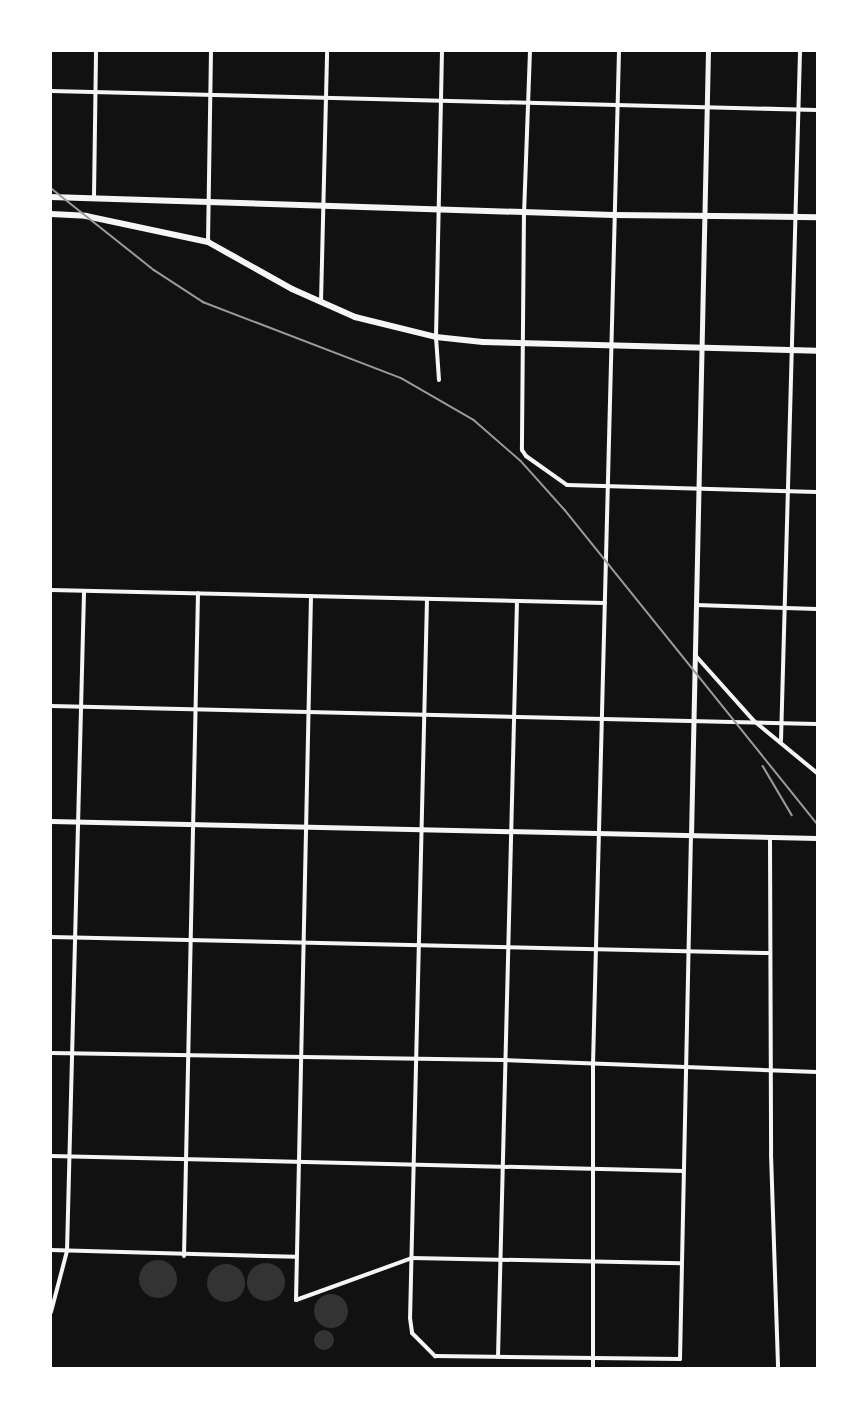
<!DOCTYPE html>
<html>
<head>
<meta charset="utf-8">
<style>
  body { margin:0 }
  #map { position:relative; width:868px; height:1419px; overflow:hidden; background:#111; font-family:"IBM Plex Serif",serif }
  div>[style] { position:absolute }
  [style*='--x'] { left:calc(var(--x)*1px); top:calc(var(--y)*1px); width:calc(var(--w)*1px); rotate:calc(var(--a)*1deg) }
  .water>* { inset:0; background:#333 }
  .round { border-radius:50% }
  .minor>* { height:4px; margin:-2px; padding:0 2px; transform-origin:2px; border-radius:2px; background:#f5f5f5 }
  .tertiary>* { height:4.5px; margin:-2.25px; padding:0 2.25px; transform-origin:2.25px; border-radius:2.25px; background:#f5f5f5 }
  .secondary>* { height:5px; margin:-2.5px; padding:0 2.5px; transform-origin:2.5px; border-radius:2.5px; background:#f5f5f5 }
  .primary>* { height:6px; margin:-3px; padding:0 3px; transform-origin:3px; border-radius:3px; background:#f5f5f5 }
  .rail>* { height:1.5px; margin:-0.75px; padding:0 0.75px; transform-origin:0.75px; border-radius:0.75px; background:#9a9a9a }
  span { translate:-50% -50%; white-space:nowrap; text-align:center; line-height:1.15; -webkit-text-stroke:6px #fff; paint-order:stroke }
  .frame { position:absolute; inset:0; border:52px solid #fff; pointer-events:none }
</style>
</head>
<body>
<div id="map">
  <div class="water">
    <div class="round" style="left:139px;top:1260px;width:38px;height:38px"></div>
    <div class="round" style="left:247px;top:1263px;width:38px;height:38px"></div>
    <div class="round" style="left:207px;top:1264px;width:38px;height:38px"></div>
    <div class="round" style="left:314px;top:1294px;width:34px;height:34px"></div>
    <div class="round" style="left:314px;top:1330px;width:20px;height:20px"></div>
  </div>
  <div class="minor">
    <div style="--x:530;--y:51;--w:160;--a:92.1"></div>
    <div style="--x:524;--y:211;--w:239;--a:90.5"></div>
    <div style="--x:522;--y:450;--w:7;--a:56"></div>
    <div style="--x:526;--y:456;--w:50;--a:35.3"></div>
    <div style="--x:567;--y:485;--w:250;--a:1.6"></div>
    <div style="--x:51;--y:91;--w:766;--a:1.42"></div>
    <div style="--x:94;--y:197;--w:146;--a:-89.2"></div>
    <div style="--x:208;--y:242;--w:191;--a:-89.1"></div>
    <div style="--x:321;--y:302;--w:251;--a:-88.6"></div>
    <div style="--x:439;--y:380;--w:43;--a:-94"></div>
    <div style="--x:436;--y:337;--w:286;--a:-88.8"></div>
    <div style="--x:51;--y:590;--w:554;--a:1.34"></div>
    <div style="--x:311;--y:596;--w:704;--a:91.22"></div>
    <div style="--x:296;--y:1300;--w:123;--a:-19.9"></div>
    <div style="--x:412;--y:1258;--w:270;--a:1.1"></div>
    <div style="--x:427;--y:599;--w:719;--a:91.35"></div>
    <div style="--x:410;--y:1318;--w:15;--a:82"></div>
    <div style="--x:412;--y:1333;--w:33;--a:45"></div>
    <div style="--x:435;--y:1356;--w:245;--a:0.7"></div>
    <div style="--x:680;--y:1359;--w:523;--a:-88.8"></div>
    <div style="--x:696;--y:605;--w:121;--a:1.9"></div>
    <div style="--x:695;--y:655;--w:89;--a:48.2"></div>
    <div style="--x:754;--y:721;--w:82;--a:39.5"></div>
    <div style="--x:51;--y:706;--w:766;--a:1.35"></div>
    <div style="--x:781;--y:741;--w:690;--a:-88.42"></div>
    <div style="--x:770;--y:838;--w:316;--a:89.8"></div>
    <div style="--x:771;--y:1154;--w:214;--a:88.1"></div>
    <div style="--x:51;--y:937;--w:717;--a:1.28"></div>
    <div style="--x:51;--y:1053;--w:452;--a:0.9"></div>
    <div style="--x:503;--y:1060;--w:314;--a:2.2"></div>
    <div style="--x:51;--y:1156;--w:632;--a:1.36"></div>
    <div style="--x:51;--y:1250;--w:245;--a:1.6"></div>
    <div style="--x:184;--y:1256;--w:663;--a:-88.79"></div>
    <div style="--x:51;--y:1312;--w:63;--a:-75.3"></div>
    <div style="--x:67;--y:1251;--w:660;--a:-88.52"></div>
    <div style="--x:498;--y:1357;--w:756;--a:-88.56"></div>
    <div style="--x:593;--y:1368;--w:304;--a:-90"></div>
    <div style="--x:593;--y:1064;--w:1013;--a:-88.53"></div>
  </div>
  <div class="tertiary">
    <div style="--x:691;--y:836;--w:785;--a:-88.76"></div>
  </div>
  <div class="secondary">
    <div style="--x:51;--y:821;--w:766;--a:1.27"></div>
  </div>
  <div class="primary">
    <div style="--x:51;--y:197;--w:562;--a:1.83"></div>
    <div style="--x:613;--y:215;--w:204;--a:0.6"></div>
    <div style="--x:51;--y:214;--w:35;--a:3"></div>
    <div style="--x:86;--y:216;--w:125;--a:12"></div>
    <div style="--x:208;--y:242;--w:96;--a:29.2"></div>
    <div style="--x:292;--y:289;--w:69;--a:24"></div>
    <div style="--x:355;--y:317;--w:83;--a:13.9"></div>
    <div style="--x:436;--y:337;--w:47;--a:6.1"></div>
    <div style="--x:483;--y:342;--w:334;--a:1.5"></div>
  </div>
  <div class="rail">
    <div style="--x:51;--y:188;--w:132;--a:38.5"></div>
    <div style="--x:154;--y:270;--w:59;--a:33.1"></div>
    <div style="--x:203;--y:302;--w:212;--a:21"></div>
    <div style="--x:401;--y:378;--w:84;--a:29.9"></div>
    <div style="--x:474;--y:420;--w:62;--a:41.1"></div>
    <div style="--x:521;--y:461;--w:66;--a:48.1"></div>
    <div style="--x:565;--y:510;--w:402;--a:51.2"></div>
    <div style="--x:763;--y:766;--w:57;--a:59.4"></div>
  </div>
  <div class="frame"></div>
</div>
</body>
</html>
